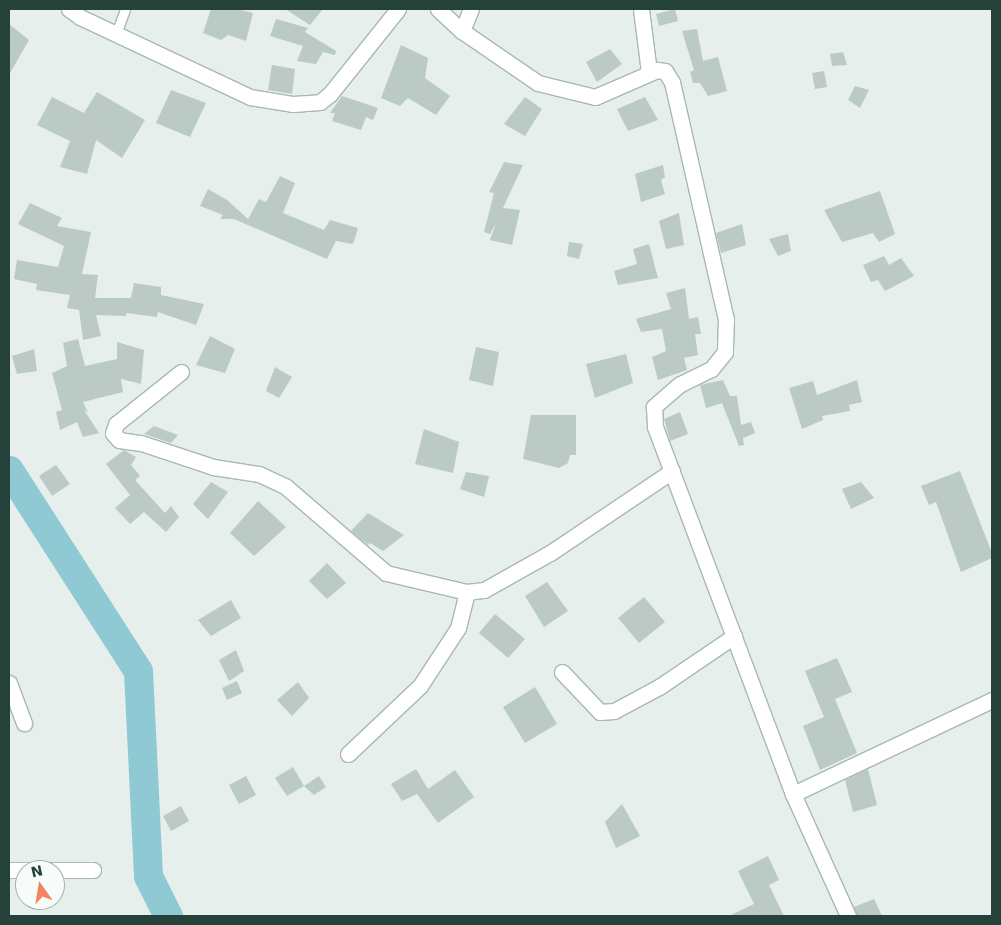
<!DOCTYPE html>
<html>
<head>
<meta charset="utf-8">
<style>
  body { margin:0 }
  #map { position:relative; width:1001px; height:925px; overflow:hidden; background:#e6efeb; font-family:"DejaVu Sans",sans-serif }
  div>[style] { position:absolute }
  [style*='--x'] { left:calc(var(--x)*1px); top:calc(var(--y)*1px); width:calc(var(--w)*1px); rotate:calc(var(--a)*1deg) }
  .river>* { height:29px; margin:-14.5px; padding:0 14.5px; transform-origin:14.5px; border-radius:14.5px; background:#8ec9d4 }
  .building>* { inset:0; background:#bbcac4 }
  .roads { filter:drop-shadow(1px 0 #a8b8b2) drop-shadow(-1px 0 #a8b8b2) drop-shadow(0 1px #a8b8b2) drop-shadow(0 -1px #a8b8b2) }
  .lane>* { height:9px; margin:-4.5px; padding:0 4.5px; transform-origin:4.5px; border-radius:4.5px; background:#fff }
  .street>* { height:15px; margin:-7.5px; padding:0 7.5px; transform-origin:7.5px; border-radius:7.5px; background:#fff }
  span { translate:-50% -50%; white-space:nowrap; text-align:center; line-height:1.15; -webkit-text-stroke:4px #f7fbf9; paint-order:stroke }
  .frame { position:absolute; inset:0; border:10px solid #24423a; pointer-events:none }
  .north { position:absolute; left:15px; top:860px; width:50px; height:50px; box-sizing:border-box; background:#f7fbf9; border:1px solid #a3b1ad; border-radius:50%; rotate:347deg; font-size:14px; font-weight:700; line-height:20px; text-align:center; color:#24423a }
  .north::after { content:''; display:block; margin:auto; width:18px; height:22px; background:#f4845f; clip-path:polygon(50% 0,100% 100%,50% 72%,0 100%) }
</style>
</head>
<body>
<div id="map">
  <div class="river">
    <div style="--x:9;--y:470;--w:239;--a:57.3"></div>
    <div style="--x:138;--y:671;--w:205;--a:87.2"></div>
    <div style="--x:148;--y:876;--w:45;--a:63.4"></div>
  </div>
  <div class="building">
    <div style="clip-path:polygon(211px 9px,237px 9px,253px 13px,246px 41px,228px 35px,221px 40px,203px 33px)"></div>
    <div style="clip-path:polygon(285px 9px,323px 9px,310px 25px)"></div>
    <div style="clip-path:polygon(675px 9px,678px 21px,659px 26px,656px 14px)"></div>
    <div style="clip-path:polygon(276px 19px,308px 28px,305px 32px,336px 51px,335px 55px,323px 52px,316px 64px,297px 61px,303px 46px,270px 36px)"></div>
    <div style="clip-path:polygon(9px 24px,29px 40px,9px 75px)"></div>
    <div style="clip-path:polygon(697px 29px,703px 61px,718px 57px,727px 91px,708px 96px,700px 83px,693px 83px,690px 72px,694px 70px,682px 31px)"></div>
    <div style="clip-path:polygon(401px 45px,428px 58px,425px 78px,450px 96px,436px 115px,408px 98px,400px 106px,381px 98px)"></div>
    <div style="clip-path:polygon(610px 49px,622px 64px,597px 82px,586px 62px)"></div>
    <div style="clip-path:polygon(843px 52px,847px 65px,832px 66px,830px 54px)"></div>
    <div style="clip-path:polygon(272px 65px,295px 69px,292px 94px,268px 90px)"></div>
    <div style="clip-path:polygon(824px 71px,827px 87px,815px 89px,812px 73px)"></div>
    <div style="clip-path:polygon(855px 86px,869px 90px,860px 108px,848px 100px)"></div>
    <div style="clip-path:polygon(171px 90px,206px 103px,190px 137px,156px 123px)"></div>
    <div style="clip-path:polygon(97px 92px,145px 120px,122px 158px,96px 140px,87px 174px,60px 167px,70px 141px,37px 125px,52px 97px,84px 113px)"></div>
    <div style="clip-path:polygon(342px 96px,378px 108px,373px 120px,366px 117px,361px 130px,332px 121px,335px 113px,330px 113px)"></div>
    <div style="clip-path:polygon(525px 97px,542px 109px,525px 136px,504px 124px)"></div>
    <div style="clip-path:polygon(645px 97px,658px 120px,628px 131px,617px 109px)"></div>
    <div style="clip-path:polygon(504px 162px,523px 165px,503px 208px,520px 210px,512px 245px,490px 240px,496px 223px,490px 234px,484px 232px,494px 193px,489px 192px)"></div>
    <div style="clip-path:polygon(663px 165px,665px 177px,661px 180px,665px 194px,641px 202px,635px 174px)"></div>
    <div style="clip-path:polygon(280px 176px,295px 183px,283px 213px,324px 230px,330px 220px,358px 228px,353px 244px,336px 241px,327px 259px,234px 219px,220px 219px,223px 215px,200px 206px,208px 189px,227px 200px,248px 219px,259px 199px,266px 202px)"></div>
    <div style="clip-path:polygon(880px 191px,895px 234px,879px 242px,873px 233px,842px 242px,824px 210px)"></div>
    <div style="clip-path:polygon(30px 203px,62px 218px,57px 226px,91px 232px,82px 274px,98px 275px,95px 298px,131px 298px,134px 283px,161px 287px,161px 295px,204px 304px,196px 325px,158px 312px,157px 317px,126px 313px,126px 316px,96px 315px,101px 336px,83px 340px,79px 310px,67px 308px,70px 295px,36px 290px,37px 284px,14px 279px,17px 260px,58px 267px,64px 246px,18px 224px)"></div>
    <div style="clip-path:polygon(679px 213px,684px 245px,666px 249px,659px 221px)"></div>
    <div style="clip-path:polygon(742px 224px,746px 245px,721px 253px,716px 233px)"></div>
    <div style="clip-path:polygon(788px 234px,791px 251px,778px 256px,769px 239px)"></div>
    <div style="clip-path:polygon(569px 242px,583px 244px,579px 259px,567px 256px)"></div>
    <div style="clip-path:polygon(649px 244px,658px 278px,618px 285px,614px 271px,637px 264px,633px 249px)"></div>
    <div style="clip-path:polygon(884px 256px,889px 265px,901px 258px,914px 276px,885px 291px,878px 280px,871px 282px,863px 265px)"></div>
    <div style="clip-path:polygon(685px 288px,689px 319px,698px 317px,701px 334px,695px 334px,698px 355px,684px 358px,687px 370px,658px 380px,652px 357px,666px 351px,662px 329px,641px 332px,636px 319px,671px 309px,666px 293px)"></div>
    <div style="clip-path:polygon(210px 336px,235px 349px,225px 373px,196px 365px)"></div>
    <div style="clip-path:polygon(78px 339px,85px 366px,117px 359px,117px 342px,144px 350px,141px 384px,121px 379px,123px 392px,83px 402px,88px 412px,84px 410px,99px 433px,83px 437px,77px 422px,60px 430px,56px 412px,62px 410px,52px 373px,67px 366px,63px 343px)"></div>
    <div style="clip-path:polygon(476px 347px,499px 352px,493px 386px,469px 380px)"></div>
    <div style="clip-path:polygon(34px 349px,37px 371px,17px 374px,12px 356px)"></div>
    <div style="clip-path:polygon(626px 354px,633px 383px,595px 398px,586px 364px)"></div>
    <div style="clip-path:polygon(275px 367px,292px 377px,279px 398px,266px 391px)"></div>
    <div style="clip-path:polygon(723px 380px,730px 396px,737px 396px,741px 425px,751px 422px,755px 433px,743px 438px,744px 445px,739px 446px,722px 403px,706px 408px,700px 385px)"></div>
    <div style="clip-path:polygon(857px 380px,862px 402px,849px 405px,850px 411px,822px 416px,823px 420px,802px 429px,789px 388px,813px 381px,817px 395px)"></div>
    <div style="clip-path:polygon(680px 412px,688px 434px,670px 441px,664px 419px)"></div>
    <div style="clip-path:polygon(531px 415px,576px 415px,576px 455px,570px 455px,568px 463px,559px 468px,523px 459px)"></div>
    <div style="clip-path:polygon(154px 426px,178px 435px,171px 443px,144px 434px)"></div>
    <div style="clip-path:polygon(424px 429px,459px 442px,453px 473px,415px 464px)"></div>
    <div style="clip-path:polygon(124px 450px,136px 457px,131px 465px,140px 476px,135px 480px,165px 513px,171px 506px,179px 517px,166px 532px,144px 512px,130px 524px,115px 508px,130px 495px,106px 464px)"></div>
    <div style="clip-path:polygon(56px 465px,70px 484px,52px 496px,39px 476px)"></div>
    <div style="clip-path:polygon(960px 471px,992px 553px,992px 558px,961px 572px,936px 502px,929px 505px,921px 486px)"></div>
    <div style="clip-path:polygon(466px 472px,489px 476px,484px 497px,460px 489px)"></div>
    <div style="clip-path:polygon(211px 482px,228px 492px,208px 519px,193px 504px)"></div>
    <div style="clip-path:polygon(861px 482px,874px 498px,851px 509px,842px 489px)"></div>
    <div style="clip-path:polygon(258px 501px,286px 527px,254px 556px,230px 533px)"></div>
    <div style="clip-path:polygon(368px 513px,404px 535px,383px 551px,370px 543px,368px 545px,351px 531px)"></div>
    <div style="clip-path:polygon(327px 563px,346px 583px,327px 599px,309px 581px)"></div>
    <div style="clip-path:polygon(547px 582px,568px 611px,544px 627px,525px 596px)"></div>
    <div style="clip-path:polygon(644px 597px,665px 622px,639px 643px,618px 618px)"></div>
    <div style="clip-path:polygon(231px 600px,241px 618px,211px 636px,198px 620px)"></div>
    <div style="clip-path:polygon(495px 614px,525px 639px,508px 658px,479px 633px)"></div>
    <div style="clip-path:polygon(236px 650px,244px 671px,229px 681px,219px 660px)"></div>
    <div style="clip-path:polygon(837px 658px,852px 692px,835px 699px,857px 753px,820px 770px,803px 726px,824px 717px,805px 671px)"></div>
    <div style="clip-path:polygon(237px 681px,242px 693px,227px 700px,222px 688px)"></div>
    <div style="clip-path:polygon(298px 682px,309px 698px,292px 716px,277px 700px)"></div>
    <div style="clip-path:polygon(535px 687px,557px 724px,525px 743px,503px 707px)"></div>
    <div style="clip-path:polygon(293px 767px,304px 786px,287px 796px,275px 778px)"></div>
    <div style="clip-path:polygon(416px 769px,428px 789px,455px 770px,474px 797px,438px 823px,417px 794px,402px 801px,391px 784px)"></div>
    <div style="clip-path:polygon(868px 769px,877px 805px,853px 812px,845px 780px)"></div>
    <div style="clip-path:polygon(246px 776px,256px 795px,239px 804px,229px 785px)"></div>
    <div style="clip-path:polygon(319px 776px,326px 787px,314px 795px,304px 786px)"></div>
    <div style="clip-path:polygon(622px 804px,640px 836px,616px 848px,605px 822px)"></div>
    <div style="clip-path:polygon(181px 806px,189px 821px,171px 831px,163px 816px)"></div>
    <div style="clip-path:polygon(768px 856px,779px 880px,769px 885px,784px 916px,729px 916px,754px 904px,738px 871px)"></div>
    <div style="clip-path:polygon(874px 899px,882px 916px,857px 916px,854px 907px)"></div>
  </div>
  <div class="roads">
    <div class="lane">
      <div style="--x:116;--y:34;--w:27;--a:-70"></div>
    </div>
    <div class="street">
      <div style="--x:69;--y:9;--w:14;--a:36"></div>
      <div style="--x:80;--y:17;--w:188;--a:25.2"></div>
      <div style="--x:250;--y:97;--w:44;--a:9.2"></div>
      <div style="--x:293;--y:104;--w:27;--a:-4"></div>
      <div style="--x:320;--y:102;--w:13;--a:-39"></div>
      <div style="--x:330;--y:94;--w:109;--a:-51.3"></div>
      <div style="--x:438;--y:9;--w:33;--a:43"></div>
      <div style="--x:462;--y:31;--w:92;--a:34.4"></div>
      <div style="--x:538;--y:83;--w:59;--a:13.8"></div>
      <div style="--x:595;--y:97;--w:68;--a:-23.5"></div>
      <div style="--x:657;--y:70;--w:8;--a:7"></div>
      <div style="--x:665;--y:71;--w:13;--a:58"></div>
      <div style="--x:672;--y:82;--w:243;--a:77.2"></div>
      <div style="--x:726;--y:319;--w:33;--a:92"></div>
      <div style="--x:725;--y:352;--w:22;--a:129"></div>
      <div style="--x:711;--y:369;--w:34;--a:154"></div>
      <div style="--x:680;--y:384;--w:35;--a:139"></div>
      <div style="--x:654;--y:407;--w:20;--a:87"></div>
      <div style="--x:655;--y:427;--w:392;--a:69.4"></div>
      <div style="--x:793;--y:794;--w:134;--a:65.7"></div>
      <div style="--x:641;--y:9;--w:64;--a:82.8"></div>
      <div style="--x:462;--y:31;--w:24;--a:-68"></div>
      <div style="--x:181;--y:372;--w:83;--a:141.3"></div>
      <div style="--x:116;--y:424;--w:9;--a:108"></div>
      <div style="--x:113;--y:433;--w:9;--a:49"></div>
      <div style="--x:119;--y:440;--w:22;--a:8"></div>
      <div style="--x:141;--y:443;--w:76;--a:18.4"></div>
      <div style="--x:213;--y:467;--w:47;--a:8.7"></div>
      <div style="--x:259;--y:474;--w:29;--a:25"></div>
      <div style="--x:285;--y:486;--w:133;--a:40.7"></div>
      <div style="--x:386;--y:573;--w:83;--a:13.2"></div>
      <div style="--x:467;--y:592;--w:17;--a:-7"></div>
      <div style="--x:484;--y:590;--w:76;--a:-29.3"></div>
      <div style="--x:550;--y:553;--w:147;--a:-33.9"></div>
      <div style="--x:562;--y:672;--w:55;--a:46.5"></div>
      <div style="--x:600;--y:712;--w:14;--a:-4"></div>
      <div style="--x:614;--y:711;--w:51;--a:-28.1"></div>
      <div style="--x:659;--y:687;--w:91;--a:-34.2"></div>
      <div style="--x:9;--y:683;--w:43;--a:69.4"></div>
      <div style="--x:348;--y:754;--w:99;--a:-43.4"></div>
      <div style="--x:420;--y:686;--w:69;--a:-56.8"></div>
      <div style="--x:458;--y:628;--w:37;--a:-76"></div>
      <div style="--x:793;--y:794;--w:220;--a:-25.3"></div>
      <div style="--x:9;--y:870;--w:84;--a:0"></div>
    </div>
  </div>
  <div class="frame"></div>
  <div class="north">N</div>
</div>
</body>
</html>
